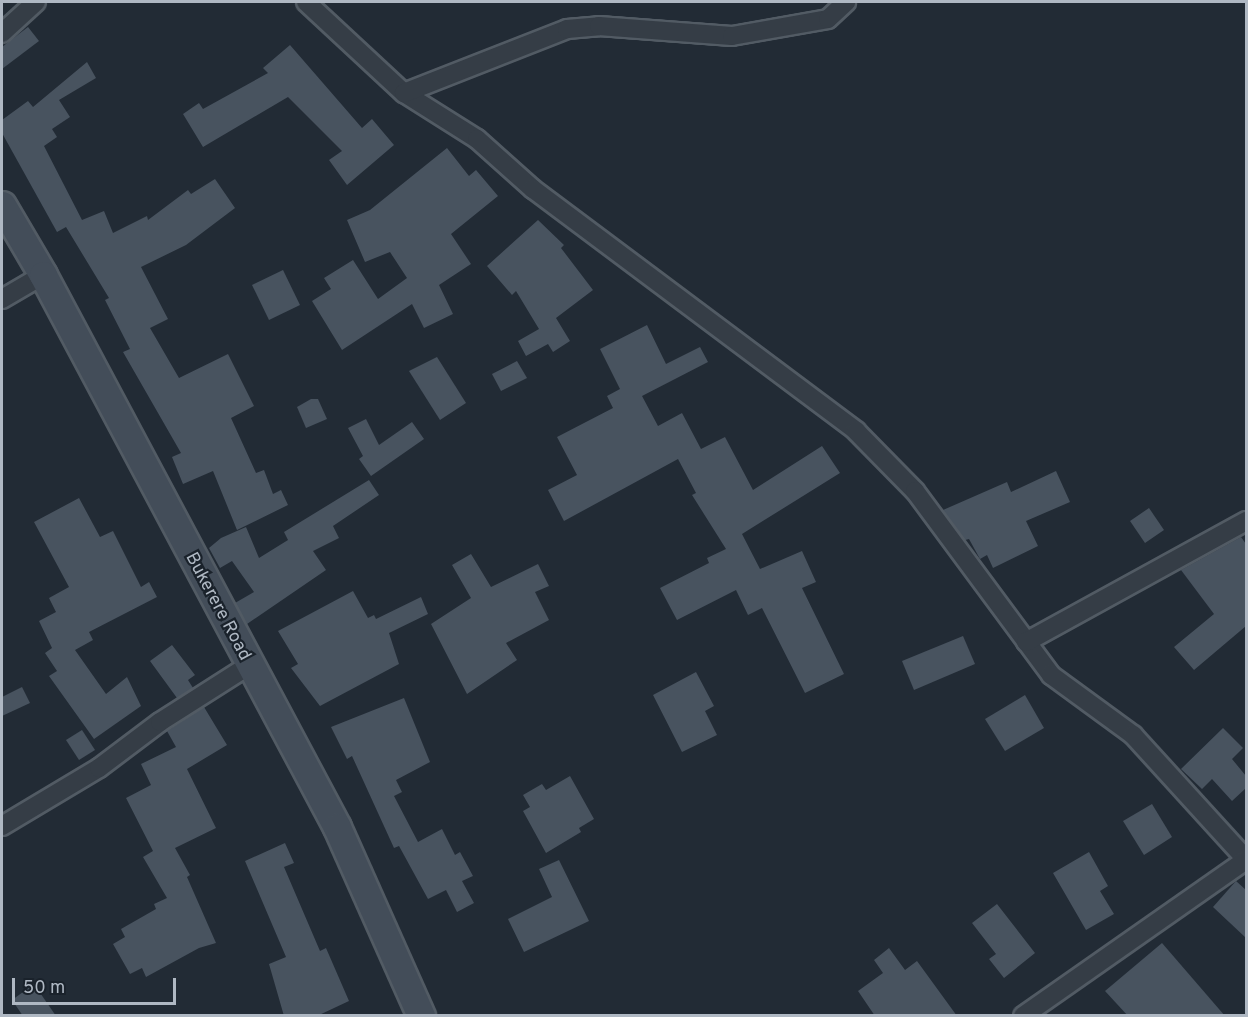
<!DOCTYPE html>
<html>
<head>
<meta charset="utf-8">
<style>
  body { margin:0 }
  #map { position:relative; width:1248px; height:1017px; overflow:hidden; background:#222b35; font-family:Overpass,sans-serif }
  div>[style] { position:absolute }
  [style*='--x'] { left:calc(var(--x)*1px); top:calc(var(--y)*1px); width:calc(var(--w)*1px); rotate:calc(var(--a)*1deg) }
  .building>* { inset:0; background:#48535f }
  .roads { filter:drop-shadow(2px 0 #525b64) drop-shadow(-2px 0 #525b64) drop-shadow(0 2px #525b64) drop-shadow(0 -2px #525b64) }
  .street>* { height:18px; margin:-9px; padding:0 9px; transform-origin:9px; border-radius:9px; background:#353d46 }
  .secondary>* { height:27px; margin:-13.5px; padding:0 13.5px; transform-origin:13.5px; border-radius:13.5px; background:#434d59 }
  span { translate:-50% -50%; white-space:nowrap; text-align:center; line-height:1.15; -webkit-text-stroke:4.5px #1a222b; paint-order:stroke }
  .street-label { font-size:18px; color:#afb8c3 }
  .frame { position:absolute; inset:0; border:3px solid #afb8c3; pointer-events:none }
  .scale { position:absolute; left:12px; top:978px; width:164px; height:27px; box-sizing:border-box; border:3px solid #afb8c3; border-top:0; padding-left:8px; font-size:18px; line-height:21px; white-space:nowrap; color:#afb8c3; -webkit-text-stroke:4px #1a222b; paint-order:stroke }
</style>
</head>
<body>
<div id="map">
  <div class="building">
    <div style="clip-path:polygon(28px 27px,39px 41px,2px 69px,2px 47px)"></div>
    <div style="clip-path:polygon(290px 45px,362px 128px,372px 119px,394px 145px,347px 185px,329px 160px,342px 151px,288px 97px,203px 147px,183px 114px,199px 103px,203px 109px,268px 73px,263px 68px)"></div>
    <div style="clip-path:polygon(87px 62px,96px 78px,59px 100px,70px 117px,52px 129px,57px 137px,44px 146px,82px 220px,104px 211px,113px 233px,147px 216px,148px 220px,188px 190px,191px 194px,215px 179px,235px 208px,186px 245px,141px 267px,168px 319px,150px 328px,179px 378px,228px 354px,254px 406px,231px 418px,256px 473px,264px 470px,273px 494px,281px 490px,288px 505px,237px 530px,213px 471px,183px 484px,172px 457px,181px 453px,123px 352px,130px 349px,105px 300px,109px 298px,66px 227px,57px 232px,2px 133px,2px 120px,28px 101px,33px 107px)"></div>
    <div style="clip-path:polygon(447px 148px,469px 176px,476px 170px,498px 196px,451px 234px,471px 264px,439px 285px,453px 314px,424px 328px,412px 304px,342px 350px,312px 301px,331px 289px,324px 278px,353px 260px,378px 299px,407px 278px,390px 252px,365px 262px,347px 220px,370px 210px)"></div>
    <div style="clip-path:polygon(538px 220px,564px 245px,561px 248px,593px 290px,556px 318px,570px 341px,553px 352px,548px 344px,526px 356px,518px 341px,539px 329px,516px 291px,512px 295px,487px 266px)"></div>
    <div style="clip-path:polygon(283px 270px,300px 305px,269px 320px,252px 285px)"></div>
    <div style="clip-path:polygon(647px 325px,666px 364px,700px 347px,708px 362px,642px 396px,658px 426px,682px 413px,701px 449px,725px 437px,753px 490px,822px 446px,840px 473px,742px 534px,760px 569px,802px 551px,816px 582px,802px 588px,844px 674px,805px 693px,762px 608px,748px 615px,736px 590px,677px 620px,660px 588px,709px 563px,707px 558px,726px 549px,692px 495px,696px 493px,678px 459px,564px 521px,548px 490px,577px 475px,557px 437px,613px 408px,607px 396px,620px 389px,600px 349px)"></div>
    <div style="clip-path:polygon(437px 357px,466px 403px,440px 420px,409px 371px)"></div>
    <div style="clip-path:polygon(517px 361px,527px 378px,501px 391px,492px 374px)"></div>
    <div style="clip-path:polygon(311px 399px,318px 399px,327px 419px,306px 428px,297px 407px)"></div>
    <div style="clip-path:polygon(366px 419px,379px 445px,412px 422px,424px 439px,371px 476px,359px 459px,363px 456px,348px 428px)"></div>
    <div style="clip-path:polygon(1056px 471px,1070px 502px,1026px 521px,1038px 546px,993px 568px,987px 555px,980px 559px,969px 539px,965px 540px,943px 510px,1007px 482px,1011px 492px)"></div>
    <div style="clip-path:polygon(369px 480px,379px 495px,333px 526px,339px 538px,313px 551px,326px 570px,247px 624px,235px 603px,254px 592px,232px 561px,220px 568px,209px 548px,221px 538px,246px 527px,259px 558px,288px 540px,284px 532px)"></div>
    <div style="clip-path:polygon(79px 498px,100px 537px,113px 531px,141px 587px,149px 582px,157px 597px,89px 632px,93px 640px,75px 650px,106px 694px,127px 677px,141px 706px,94px 739px,49px 676px,57px 671px,45px 653px,52px 648px,39px 621px,56px 612px,49px 598px,69px 587px,34px 522px)"></div>
    <div style="clip-path:polygon(1149px 508px,1164px 530px,1145px 543px,1130px 521px)"></div>
    <div style="clip-path:polygon(1241px 537px,1246px 544px,1246px 626px,1194px 670px,1174px 647px,1214px 614px,1181px 570px)"></div>
    <div style="clip-path:polygon(471px 554px,491px 587px,538px 564px,549px 586px,535px 592px,549px 620px,506px 643px,517px 660px,467px 694px,431px 624px,471px 598px,452px 565px)"></div>
    <div style="clip-path:polygon(353px 591px,368px 618px,374px 615px,376px 619px,421px 597px,428px 614px,389px 633px,399px 664px,320px 706px,291px 668px,298px 664px,278px 631px)"></div>
    <div style="clip-path:polygon(963px 636px,975px 664px,914px 690px,902px 661px)"></div>
    <div style="clip-path:polygon(172px 645px,195px 675px,188px 680px,193px 688px,177px 698px,150px 661px)"></div>
    <div style="clip-path:polygon(696px 672px,714px 706px,705px 711px,717px 735px,682px 752px,653px 695px)"></div>
    <div style="clip-path:polygon(22px 687px,30px 703px,2px 716px,2px 697px)"></div>
    <div style="clip-path:polygon(1025px 695px,1044px 728px,1005px 751px,985px 719px)"></div>
    <div style="clip-path:polygon(404px 698px,430px 762px,396px 780px,402px 792px,394px 796px,418px 842px,442px 829px,455px 855px,460px 852px,473px 876px,462px 881px,474px 903px,457px 912px,446px 890px,428px 899px,399px 846px,394px 848px,352px 756px,347px 759px,331px 727px)"></div>
    <div style="clip-path:polygon(204px 707px,227px 745px,187px 769px,216px 828px,175px 848px,190px 875px,187px 877px,216px 943px,199px 948px,146px 977px,142px 968px,130px 974px,113px 944px,125px 937px,121px 929px,156px 909px,154px 904px,167px 898px,143px 857px,153px 851px,126px 798px,151px 785px,141px 764px,176px 747px,167px 731px)"></div>
    <div style="clip-path:polygon(1223px 728px,1243px 748px,1232px 759px,1246px 776px,1246px 788px,1232px 801px,1212px 779px,1202px 789px,1181px 769px)"></div>
    <div style="clip-path:polygon(82px 730px,95px 750px,79px 760px,66px 740px)"></div>
    <div style="clip-path:polygon(570px 776px,594px 819px,579px 828px,581px 832px,546px 853px,523px 811px,530px 807px,523px 795px,542px 784px,546px 790px)"></div>
    <div style="clip-path:polygon(1152px 804px,1172px 837px,1144px 855px,1123px 821px)"></div>
    <div style="clip-path:polygon(285px 843px,294px 863px,284px 867px,320px 951px,326px 948px,349px 1001px,317px 1016px,284px 1016px,269px 964px,286px 957px,245px 861px)"></div>
    <div style="clip-path:polygon(1089px 852px,1108px 886px,1100px 891px,1114px 914px,1086px 930px,1053px 873px)"></div>
    <div style="clip-path:polygon(559px 860px,589px 921px,524px 952px,508px 919px,552px 897px,539px 869px)"></div>
    <div style="clip-path:polygon(1236px 881px,1246px 890px,1246px 938px,1213px 907px)"></div>
    <div style="clip-path:polygon(997px 904px,1035px 953px,1004px 978px,989px 959px,996px 954px,972px 923px)"></div>
    <div style="clip-path:polygon(1162px 943px,1225px 1016px,1128px 1016px,1105px 991px)"></div>
    <div style="clip-path:polygon(889px 948px,905px 970px,917px 961px,957px 1016px,875px 1016px,858px 991px,883px 973px,874px 960px)"></div>
    <div style="clip-path:polygon(34px 984px,56px 1016px,23px 1016px,12px 1000px)"></div>
  </div>
  <div class="roads">
    <div class="street">
      <div style="--x:306;--y:2;--w:134;--a:42.9"></div>
      <div style="--x:404;--y:93;--w:86;--a:32.2"></div>
      <div style="--x:477;--y:139;--w:75;--a:41.8"></div>
      <div style="--x:533;--y:189;--w:404;--a:36.8"></div>
      <div style="--x:856;--y:431;--w:84;--a:45.5"></div>
      <div style="--x:915;--y:491;--w:229;--a:53.5"></div>
      <div style="--x:1051;--y:675;--w:102;--a:36.2"></div>
      <div style="--x:1133;--y:735;--w:168;--a:47.7"></div>
      <div style="--x:2;--y:33;--w:46;--a:-42.4"></div>
      <div style="--x:404;--y:93;--w:175;--a:-21.4"></div>
      <div style="--x:567;--y:29;--w:32;--a:-5"></div>
      <div style="--x:599;--y:26;--w:133;--a:4.3"></div>
      <div style="--x:732;--y:36;--w:97;--a:-10"></div>
      <div style="--x:828;--y:19;--w:25;--a:-43"></div>
      <div style="--x:2;--y:299;--w:48;--a:-30.3"></div>
      <div style="--x:1026;--y:642;--w:251;--a:-28.8"></div>
      <div style="--x:2;--y:826;--w:113;--a:-30.9"></div>
      <div style="--x:99;--y:768;--w:76;--a:-37"></div>
      <div style="--x:160;--y:722;--w:104;--a:-32.5"></div>
      <div style="--x:1023;--y:1016;--w:272;--a:-35"></div>
    </div>
    <div class="secondary">
      <div style="--x:2;--y:205;--w:81;--a:59.6"></div>
      <div style="--x:43;--y:275;--w:625;--a:61.96"></div>
      <div style="--x:337;--y:827;--w:207;--a:66"></div>
    </div>
  </div>
  <div class="street-label">
    <span style="left:217px;top:607px;rotate:62deg">Bukerere Road</span>
  </div>
  <div class="frame"></div>
  <div class="scale">50 m</div>
</div>
</body>
</html>
